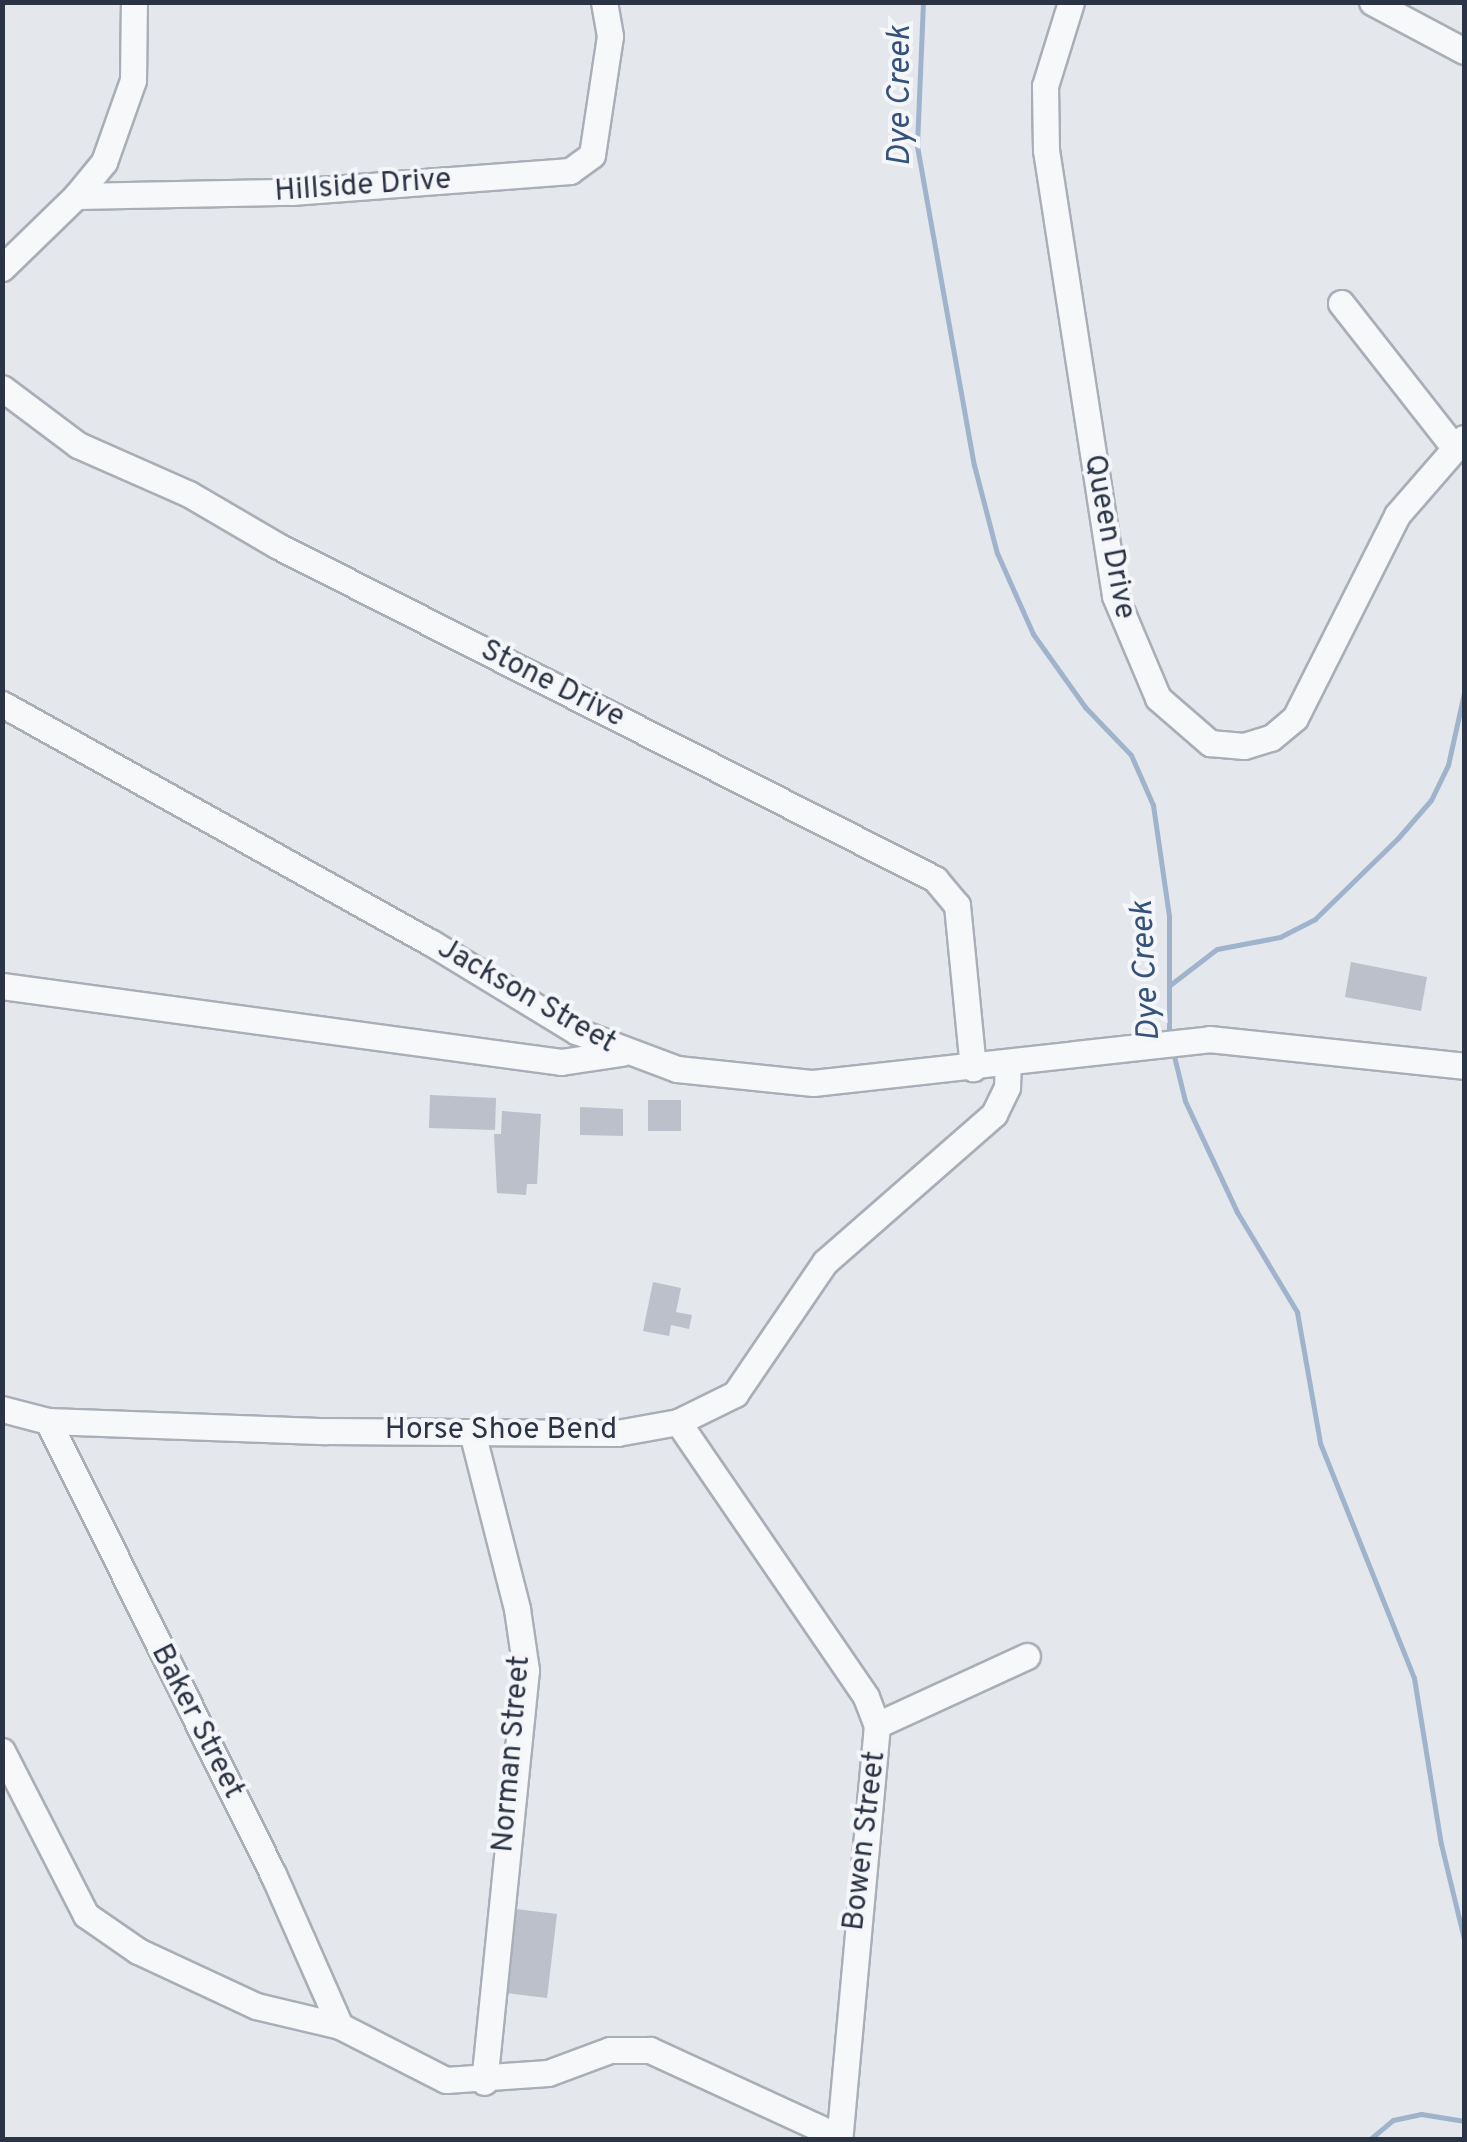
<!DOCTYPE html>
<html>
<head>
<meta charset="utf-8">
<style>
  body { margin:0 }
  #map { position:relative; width:1467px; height:2142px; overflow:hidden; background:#e4e7ec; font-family:Overpass,sans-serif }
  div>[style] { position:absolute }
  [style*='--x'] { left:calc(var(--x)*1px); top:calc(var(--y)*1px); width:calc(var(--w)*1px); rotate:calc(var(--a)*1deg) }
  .stream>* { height:5px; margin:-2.5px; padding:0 2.5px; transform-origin:2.5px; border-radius:2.5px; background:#9fb4cc }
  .building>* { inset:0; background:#bbc0ca }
  .roads { filter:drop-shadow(2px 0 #a9aeb7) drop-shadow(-2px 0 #a9aeb7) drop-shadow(0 2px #a9aeb7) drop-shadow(0 -2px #a9aeb7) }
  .minor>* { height:25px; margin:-12.5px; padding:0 12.5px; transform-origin:12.5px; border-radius:12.5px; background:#f7f8fa }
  span { translate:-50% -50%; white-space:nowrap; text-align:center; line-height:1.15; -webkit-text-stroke:8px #f4f6f9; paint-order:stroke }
  .street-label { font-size:30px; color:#2b3445 }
  .water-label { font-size:32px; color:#34527a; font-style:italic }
  .frame { position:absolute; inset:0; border:5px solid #2b3445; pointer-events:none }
</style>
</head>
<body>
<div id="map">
  <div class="stream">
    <div style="--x:923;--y:2;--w:144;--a:92.4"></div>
    <div style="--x:917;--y:146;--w:324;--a:79.9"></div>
    <div style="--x:974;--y:465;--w:91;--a:75.4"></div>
    <div style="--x:997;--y:553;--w:89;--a:66"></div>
    <div style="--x:1033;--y:634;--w:90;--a:54.5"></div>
    <div style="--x:1085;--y:707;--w:66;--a:46.2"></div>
    <div style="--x:1131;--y:755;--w:55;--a:66.3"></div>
    <div style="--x:1153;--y:805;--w:112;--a:81.8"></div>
    <div style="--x:1169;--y:916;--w:120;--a:90"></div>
    <div style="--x:1170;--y:985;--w:59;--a:-37.5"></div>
    <div style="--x:1217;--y:949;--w:64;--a:-10.8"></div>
    <div style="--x:1280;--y:937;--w:39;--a:-27"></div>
    <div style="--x:1315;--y:919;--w:116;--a:-44.3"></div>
    <div style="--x:1398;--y:838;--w:50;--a:-49"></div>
    <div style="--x:1431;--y:800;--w:39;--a:-64"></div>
    <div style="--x:1448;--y:765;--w:74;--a:-77.5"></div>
    <div style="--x:1173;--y:1052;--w:50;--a:76.2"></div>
    <div style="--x:1185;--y:1101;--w:123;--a:64.9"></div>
    <div style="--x:1237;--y:1212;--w:117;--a:59"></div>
    <div style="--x:1297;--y:1312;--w:133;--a:80"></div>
    <div style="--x:1320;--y:1443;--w:253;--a:68.2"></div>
    <div style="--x:1414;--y:1678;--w:168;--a:80.8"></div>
    <div style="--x:1441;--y:1844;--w:98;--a:76.4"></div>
    <div style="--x:538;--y:2140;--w:40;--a:0"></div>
    <div style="--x:1369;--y:2140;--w:31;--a:-40"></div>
    <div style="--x:1393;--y:2120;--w:29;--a:-12"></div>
    <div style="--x:1421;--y:2114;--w:44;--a:9.2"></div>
  </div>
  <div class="building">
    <div style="clip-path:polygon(1351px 962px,1427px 977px,1421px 1011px,1345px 997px)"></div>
    <div style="clip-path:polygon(430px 1095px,496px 1098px,495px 1130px,429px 1128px)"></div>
    <div style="clip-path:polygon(648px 1100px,681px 1100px,681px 1131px,648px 1131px)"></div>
    <div style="clip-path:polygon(580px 1107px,623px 1109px,623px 1136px,580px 1135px)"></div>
    <div style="clip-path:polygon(502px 1111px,541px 1114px,537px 1184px,527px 1184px,526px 1195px,497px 1193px,494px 1134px,501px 1134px)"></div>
    <div style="clip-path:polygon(653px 1282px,681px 1288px,676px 1312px,692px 1315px,689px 1329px,671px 1325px,669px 1336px,643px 1331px)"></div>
    <div style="clip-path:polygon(516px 1909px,557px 1914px,547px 1998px,505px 1993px)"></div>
  </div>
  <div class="roads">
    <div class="minor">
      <div style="--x:1071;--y:2;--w:88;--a:107.2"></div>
      <div style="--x:1045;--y:86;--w:64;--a:89.1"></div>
      <div style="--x:1046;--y:150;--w:451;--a:81.2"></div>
      <div style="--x:1115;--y:596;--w:111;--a:67.1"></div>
      <div style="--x:1158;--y:698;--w:69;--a:40.9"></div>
      <div style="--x:1210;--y:743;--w:34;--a:5"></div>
      <div style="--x:1244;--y:746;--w:28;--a:-17"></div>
      <div style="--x:1271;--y:738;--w:31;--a:-40"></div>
      <div style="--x:1295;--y:718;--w:227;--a:-63.3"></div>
      <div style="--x:1397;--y:515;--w:102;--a:-49"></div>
      <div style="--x:1372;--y:2;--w:104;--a:28"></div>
      <div style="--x:76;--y:196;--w:44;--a:-50.5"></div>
      <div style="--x:104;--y:162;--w:87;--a:-70.5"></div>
      <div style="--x:133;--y:80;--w:78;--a:-89.3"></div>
      <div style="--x:2;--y:268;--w:103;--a:-44.2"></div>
      <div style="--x:76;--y:196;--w:215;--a:-1.1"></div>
      <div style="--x:291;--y:192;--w:280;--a:-4.3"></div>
      <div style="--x:570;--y:171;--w:27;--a:-36"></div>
      <div style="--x:592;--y:155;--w:120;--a:-81.4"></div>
      <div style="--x:610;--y:36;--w:35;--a:-100"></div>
      <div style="--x:1341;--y:303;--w:182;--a:51.9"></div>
      <div style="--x:2;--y:388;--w:95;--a:36.9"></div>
      <div style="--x:78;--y:445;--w:121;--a:23.8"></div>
      <div style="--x:189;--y:494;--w:103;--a:30.3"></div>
      <div style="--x:278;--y:546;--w:737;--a:26.88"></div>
      <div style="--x:935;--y:879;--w:34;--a:50"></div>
      <div style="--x:957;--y:905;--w:164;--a:84.4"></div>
      <div style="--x:2;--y:704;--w:490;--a:29.1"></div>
      <div style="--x:430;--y:942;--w:171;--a:31.4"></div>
      <div style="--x:576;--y:1031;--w:108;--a:20.6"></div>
      <div style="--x:677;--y:1069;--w:137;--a:5.9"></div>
      <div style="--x:813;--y:1083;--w:398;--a:-6.3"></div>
      <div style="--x:1209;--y:1039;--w:256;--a:6"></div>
      <div style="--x:2;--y:986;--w:564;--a:7.74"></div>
      <div style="--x:561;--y:1062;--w:61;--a:-8.5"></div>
      <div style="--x:2;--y:1409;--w:48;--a:14.6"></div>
      <div style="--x:48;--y:1421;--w:278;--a:2.1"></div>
      <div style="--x:326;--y:1431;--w:291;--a:0.4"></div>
      <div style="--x:617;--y:1433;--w:62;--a:-10.2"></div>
      <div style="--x:678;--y:1422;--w:64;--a:-26.2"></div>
      <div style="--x:735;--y:1394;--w:160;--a:-55.7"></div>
      <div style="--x:825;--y:1262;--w:225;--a:-41.2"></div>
      <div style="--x:994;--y:1114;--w:30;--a:-64"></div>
      <div style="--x:1007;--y:1087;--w:24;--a:-88"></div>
      <div style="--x:48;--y:1421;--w:506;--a:63.59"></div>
      <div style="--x:273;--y:1874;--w:166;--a:66.2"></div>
      <div style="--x:678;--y:1422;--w:333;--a:55.6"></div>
      <div style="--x:866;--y:1697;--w:30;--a:69"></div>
      <div style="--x:877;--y:1725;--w:417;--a:95.2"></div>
      <div style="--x:472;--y:1432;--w:183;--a:75.7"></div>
      <div style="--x:517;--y:1609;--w:62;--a:81.6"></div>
      <div style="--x:526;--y:1670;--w:414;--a:95.8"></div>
      <div style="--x:877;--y:1725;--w:165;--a:-24.7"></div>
      <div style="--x:2;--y:1751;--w:184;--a:62.9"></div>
      <div style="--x:86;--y:1915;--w:63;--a:34.7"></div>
      <div style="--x:138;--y:1951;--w:130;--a:25"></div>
      <div style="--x:256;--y:2006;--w:86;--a:13.4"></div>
      <div style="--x:340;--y:2026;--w:119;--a:27"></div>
      <div style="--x:446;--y:2080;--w:102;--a:-3.9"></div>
      <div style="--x:548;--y:2073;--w:66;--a:-20.4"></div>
      <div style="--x:610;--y:2050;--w:40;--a:0"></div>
      <div style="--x:650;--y:2050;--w:208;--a:24.7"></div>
    </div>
  </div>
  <div class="street-label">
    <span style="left:363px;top:187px;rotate:-4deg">Hillside Drive</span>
    <span style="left:1108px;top:537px;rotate:79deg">Queen Drive</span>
    <span style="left:552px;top:685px;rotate:27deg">Stone Drive</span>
    <span style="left:526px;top:997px;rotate:30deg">Jackson Street</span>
    <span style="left:501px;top:1431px">Horse Shoe Bend</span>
    <span style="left:196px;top:1722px;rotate:63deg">Baker Street</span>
    <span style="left:513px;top:1754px;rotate:-85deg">Norman Street</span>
    <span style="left:866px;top:1841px;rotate:-83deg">Bowen Street</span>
  </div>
  <div class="water-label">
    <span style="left:901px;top:96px;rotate:-90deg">Dye Creek</span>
    <span style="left:1147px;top:971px;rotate:-93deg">Dye Creek</span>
  </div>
  <div class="frame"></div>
</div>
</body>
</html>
